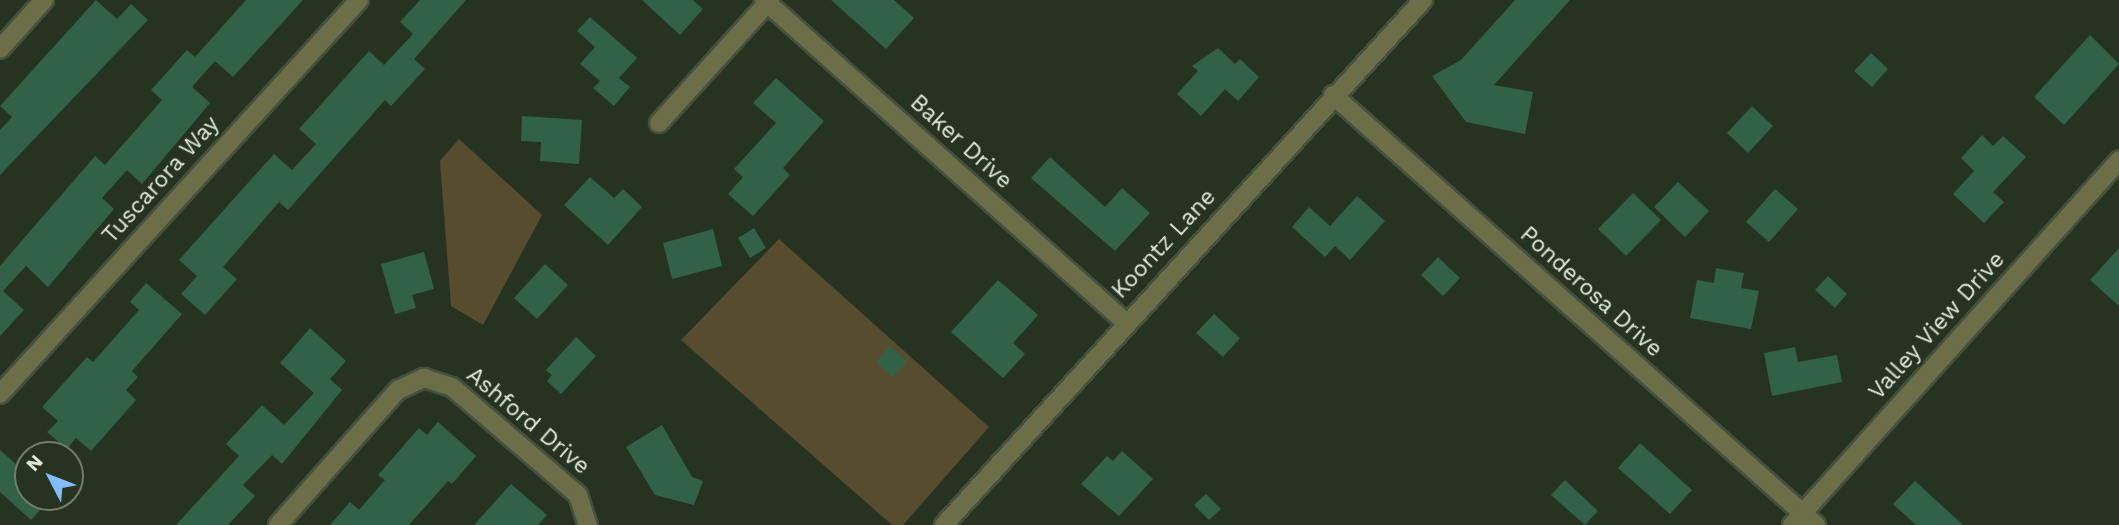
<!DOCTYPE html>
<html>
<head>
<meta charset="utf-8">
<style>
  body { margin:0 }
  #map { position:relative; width:2119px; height:525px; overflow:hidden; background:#273321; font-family:"Work Sans",sans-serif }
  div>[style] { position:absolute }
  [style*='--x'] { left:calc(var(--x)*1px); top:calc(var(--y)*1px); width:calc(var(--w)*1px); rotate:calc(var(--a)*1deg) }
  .green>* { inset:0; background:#584c2f }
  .building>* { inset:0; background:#316147 }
  .roads { filter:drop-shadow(2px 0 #45503f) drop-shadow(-2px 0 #45503f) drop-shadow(0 2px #45503f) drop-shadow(0 -2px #45503f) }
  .minor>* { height:18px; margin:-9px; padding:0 9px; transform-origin:9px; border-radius:9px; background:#6c6e47 }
  .tertiary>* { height:18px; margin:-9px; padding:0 9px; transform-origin:9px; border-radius:9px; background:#6c6e47 }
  span { translate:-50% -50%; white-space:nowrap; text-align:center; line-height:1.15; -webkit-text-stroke:6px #273321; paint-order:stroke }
  .street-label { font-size:23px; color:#e1e9dd }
  .north { position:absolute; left:14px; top:441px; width:70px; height:70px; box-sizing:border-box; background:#273321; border:2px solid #717c6c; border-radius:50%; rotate:312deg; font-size:19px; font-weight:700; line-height:28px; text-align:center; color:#e1e9dd }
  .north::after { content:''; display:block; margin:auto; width:24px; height:32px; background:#83bcfb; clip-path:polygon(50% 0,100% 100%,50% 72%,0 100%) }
</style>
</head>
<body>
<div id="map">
  <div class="green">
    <div style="clip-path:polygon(459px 139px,542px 215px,483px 325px,451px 306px,440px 161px)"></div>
    <div style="clip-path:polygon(779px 239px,989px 427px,903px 525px,892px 525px,681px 340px)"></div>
  </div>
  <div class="building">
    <div style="clip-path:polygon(96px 0,117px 19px,131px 4px,148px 20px,0 175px,0 130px,12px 117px,0 106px)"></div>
    <div style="clip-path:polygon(246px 0,303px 0,233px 77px,215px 61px,192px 87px,210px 103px,142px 184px,127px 170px,102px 198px,114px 209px,48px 287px,26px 266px,3px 291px,24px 310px,0 336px,0 266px,95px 156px,105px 165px,162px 100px,151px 90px,187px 50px,195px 57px)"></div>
    <div style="clip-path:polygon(420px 0,466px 0,414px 59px,425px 69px,391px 106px,385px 100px,288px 210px,279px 202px,223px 267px,237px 279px,205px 315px,181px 294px,197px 276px,179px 260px,274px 154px,292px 170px,316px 144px,299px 129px,369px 51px,384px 65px,413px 34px,400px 22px)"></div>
    <div style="clip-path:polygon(642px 0,693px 0,703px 9px,680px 35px)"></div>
    <div style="clip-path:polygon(831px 0,894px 0,914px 18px,886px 49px)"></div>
    <div style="clip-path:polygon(1515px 0,1570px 0,1494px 85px,1533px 92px,1525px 134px,1466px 122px,1432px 76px,1461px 60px)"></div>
    <div style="clip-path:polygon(590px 17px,637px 58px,619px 78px,630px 87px,614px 106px,593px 88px,600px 81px,580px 64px,595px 47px,577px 31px)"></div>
    <div style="clip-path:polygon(2090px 35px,2119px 64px,2064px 125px,2034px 97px)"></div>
    <div style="clip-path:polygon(1218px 48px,1235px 64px,1240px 59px,1259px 77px,1238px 101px,1225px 89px,1201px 116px,1177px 94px,1198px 71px,1192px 66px)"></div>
    <div style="clip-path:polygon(1871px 53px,1888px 69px,1872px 87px,1854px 71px)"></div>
    <div style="clip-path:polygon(776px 78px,824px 121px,783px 168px,790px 175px,753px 216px,728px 194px,743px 177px,734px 169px,776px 123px,753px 103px)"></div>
    <div style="clip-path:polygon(1752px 106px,1773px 126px,1748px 153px,1727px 133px)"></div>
    <div style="clip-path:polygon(522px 116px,582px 120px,579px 164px,540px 161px,541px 142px,521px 141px)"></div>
    <div style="clip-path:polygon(1982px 135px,1993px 146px,2003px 136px,2026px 157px,1993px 192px,2004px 202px,1984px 223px,1953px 194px,1974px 171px,1961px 158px)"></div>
    <div style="clip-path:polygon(1050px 157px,1105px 207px,1122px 188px,1150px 213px,1115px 251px,1031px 178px)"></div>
    <div style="clip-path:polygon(590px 177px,614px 198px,623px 189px,642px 207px,608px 245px,564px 205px)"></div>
    <div style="clip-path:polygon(1678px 182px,1709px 211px,1685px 237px,1654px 207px)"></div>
    <div style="clip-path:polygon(1775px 189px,1798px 209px,1769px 242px,1746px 222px)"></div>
    <div style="clip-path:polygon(1633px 193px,1661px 220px,1626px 256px,1598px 229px)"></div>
    <div style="clip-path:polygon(1357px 196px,1385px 221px,1350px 260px,1335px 246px,1325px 257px,1292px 227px,1309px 207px,1330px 226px)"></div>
    <div style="clip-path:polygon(754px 228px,766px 248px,750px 258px,738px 238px)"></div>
    <div style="clip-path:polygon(713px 229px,722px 266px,672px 279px,663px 243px)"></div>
    <div style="clip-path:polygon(2119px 248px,2119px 306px,2090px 280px)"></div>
    <div style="clip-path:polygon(424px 252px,434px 289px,412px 295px,416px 308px,395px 314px,381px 264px)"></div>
    <div style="clip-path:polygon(1438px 257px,1460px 278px,1443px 296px,1421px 275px)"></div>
    <div style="clip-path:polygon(545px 264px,568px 285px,537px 319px,514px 298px)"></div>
    <div style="clip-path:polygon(1716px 268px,1744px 273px,1741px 288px,1759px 291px,1751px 329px,1690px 318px,1697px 280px,1714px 283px)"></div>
    <div style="clip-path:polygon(1828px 276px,1847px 294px,1835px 308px,1815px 290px)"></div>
    <div style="clip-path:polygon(998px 280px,1038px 315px,1013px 343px,1025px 354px,1003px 378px,951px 332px)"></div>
    <div style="clip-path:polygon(146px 283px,182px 314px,132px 371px,138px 377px,126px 390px,136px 400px,91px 451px,76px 438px,67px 449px,47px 432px,58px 421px,42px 407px,87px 357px,93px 362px,139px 310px,130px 302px)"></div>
    <div style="clip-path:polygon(1214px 314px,1240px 338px,1223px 357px,1196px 333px)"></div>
    <div style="clip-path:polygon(310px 328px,346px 361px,330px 379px,342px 390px,282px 464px,272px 455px,243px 485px,255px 496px,228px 525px,176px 525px,239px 456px,226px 444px,262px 405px,284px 425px,314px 393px,280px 363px)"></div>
    <div style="clip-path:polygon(576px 337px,596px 356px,561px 394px,547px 381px,552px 375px,546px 370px)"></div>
    <div style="clip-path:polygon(890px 346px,907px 362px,893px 377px,876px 362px)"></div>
    <div style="clip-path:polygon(1795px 347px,1798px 362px,1837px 355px,1842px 382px,1772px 396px,1764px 353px)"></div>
    <div style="clip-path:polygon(438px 422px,476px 456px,452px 484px,448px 481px,409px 525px,330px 525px,350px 502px,359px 510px,385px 480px,378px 475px,419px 428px,427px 435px)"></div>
    <div style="clip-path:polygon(662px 425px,692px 477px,703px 481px,694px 505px,655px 495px,626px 447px)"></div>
    <div style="clip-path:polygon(1640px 443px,1692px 490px,1670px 514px,1618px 468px)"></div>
    <div style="clip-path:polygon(0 450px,28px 475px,28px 497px,52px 497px,31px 520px,0 492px)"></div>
    <div style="clip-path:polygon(1122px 451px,1153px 479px,1119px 516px,1081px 484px,1107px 456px,1113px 461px)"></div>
    <div style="clip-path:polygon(1565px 480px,1598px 511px,1585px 525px,1551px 495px)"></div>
    <div style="clip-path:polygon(1915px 481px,1963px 525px,1916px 525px,1893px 504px)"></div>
    <div style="clip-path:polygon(511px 484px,547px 515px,538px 525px,474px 525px)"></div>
    <div style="clip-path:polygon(1206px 494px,1221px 509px,1209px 520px,1194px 505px)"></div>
  </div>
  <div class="roads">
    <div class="minor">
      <div style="--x:764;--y:0;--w:484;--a:41.7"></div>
      <div style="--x:0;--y:49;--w:66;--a:-48.1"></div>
      <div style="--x:1333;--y:95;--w:647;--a:41.68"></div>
      <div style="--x:659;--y:123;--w:166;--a:-47.9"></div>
      <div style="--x:0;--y:394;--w:533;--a:-47.66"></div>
      <div style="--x:278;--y:525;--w:181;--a:-48.4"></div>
      <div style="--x:398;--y:390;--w:29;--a:-25"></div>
      <div style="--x:424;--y:378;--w:29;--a:18"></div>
      <div style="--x:452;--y:387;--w:166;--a:40.6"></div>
      <div style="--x:578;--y:495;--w:32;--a:72"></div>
      <div style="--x:1792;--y:525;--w:490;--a:-48.1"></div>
    </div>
    <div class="tertiary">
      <div style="--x:944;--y:525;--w:711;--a:-47.62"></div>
    </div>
  </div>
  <div class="street-label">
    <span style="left:961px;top:142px;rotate:42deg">Baker Drive</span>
    <span style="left:161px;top:180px;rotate:-48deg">Tuscarora Way</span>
    <span style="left:1164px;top:244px;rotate:-47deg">Koontz Lane</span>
    <span style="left:1591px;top:292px;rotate:42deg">Ponderosa Drive</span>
    <span style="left:1937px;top:326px;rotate:-48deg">Valley View Drive</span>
    <span style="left:528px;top:421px;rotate:40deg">Ashford Drive</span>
  </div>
  <div class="north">N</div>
</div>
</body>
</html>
